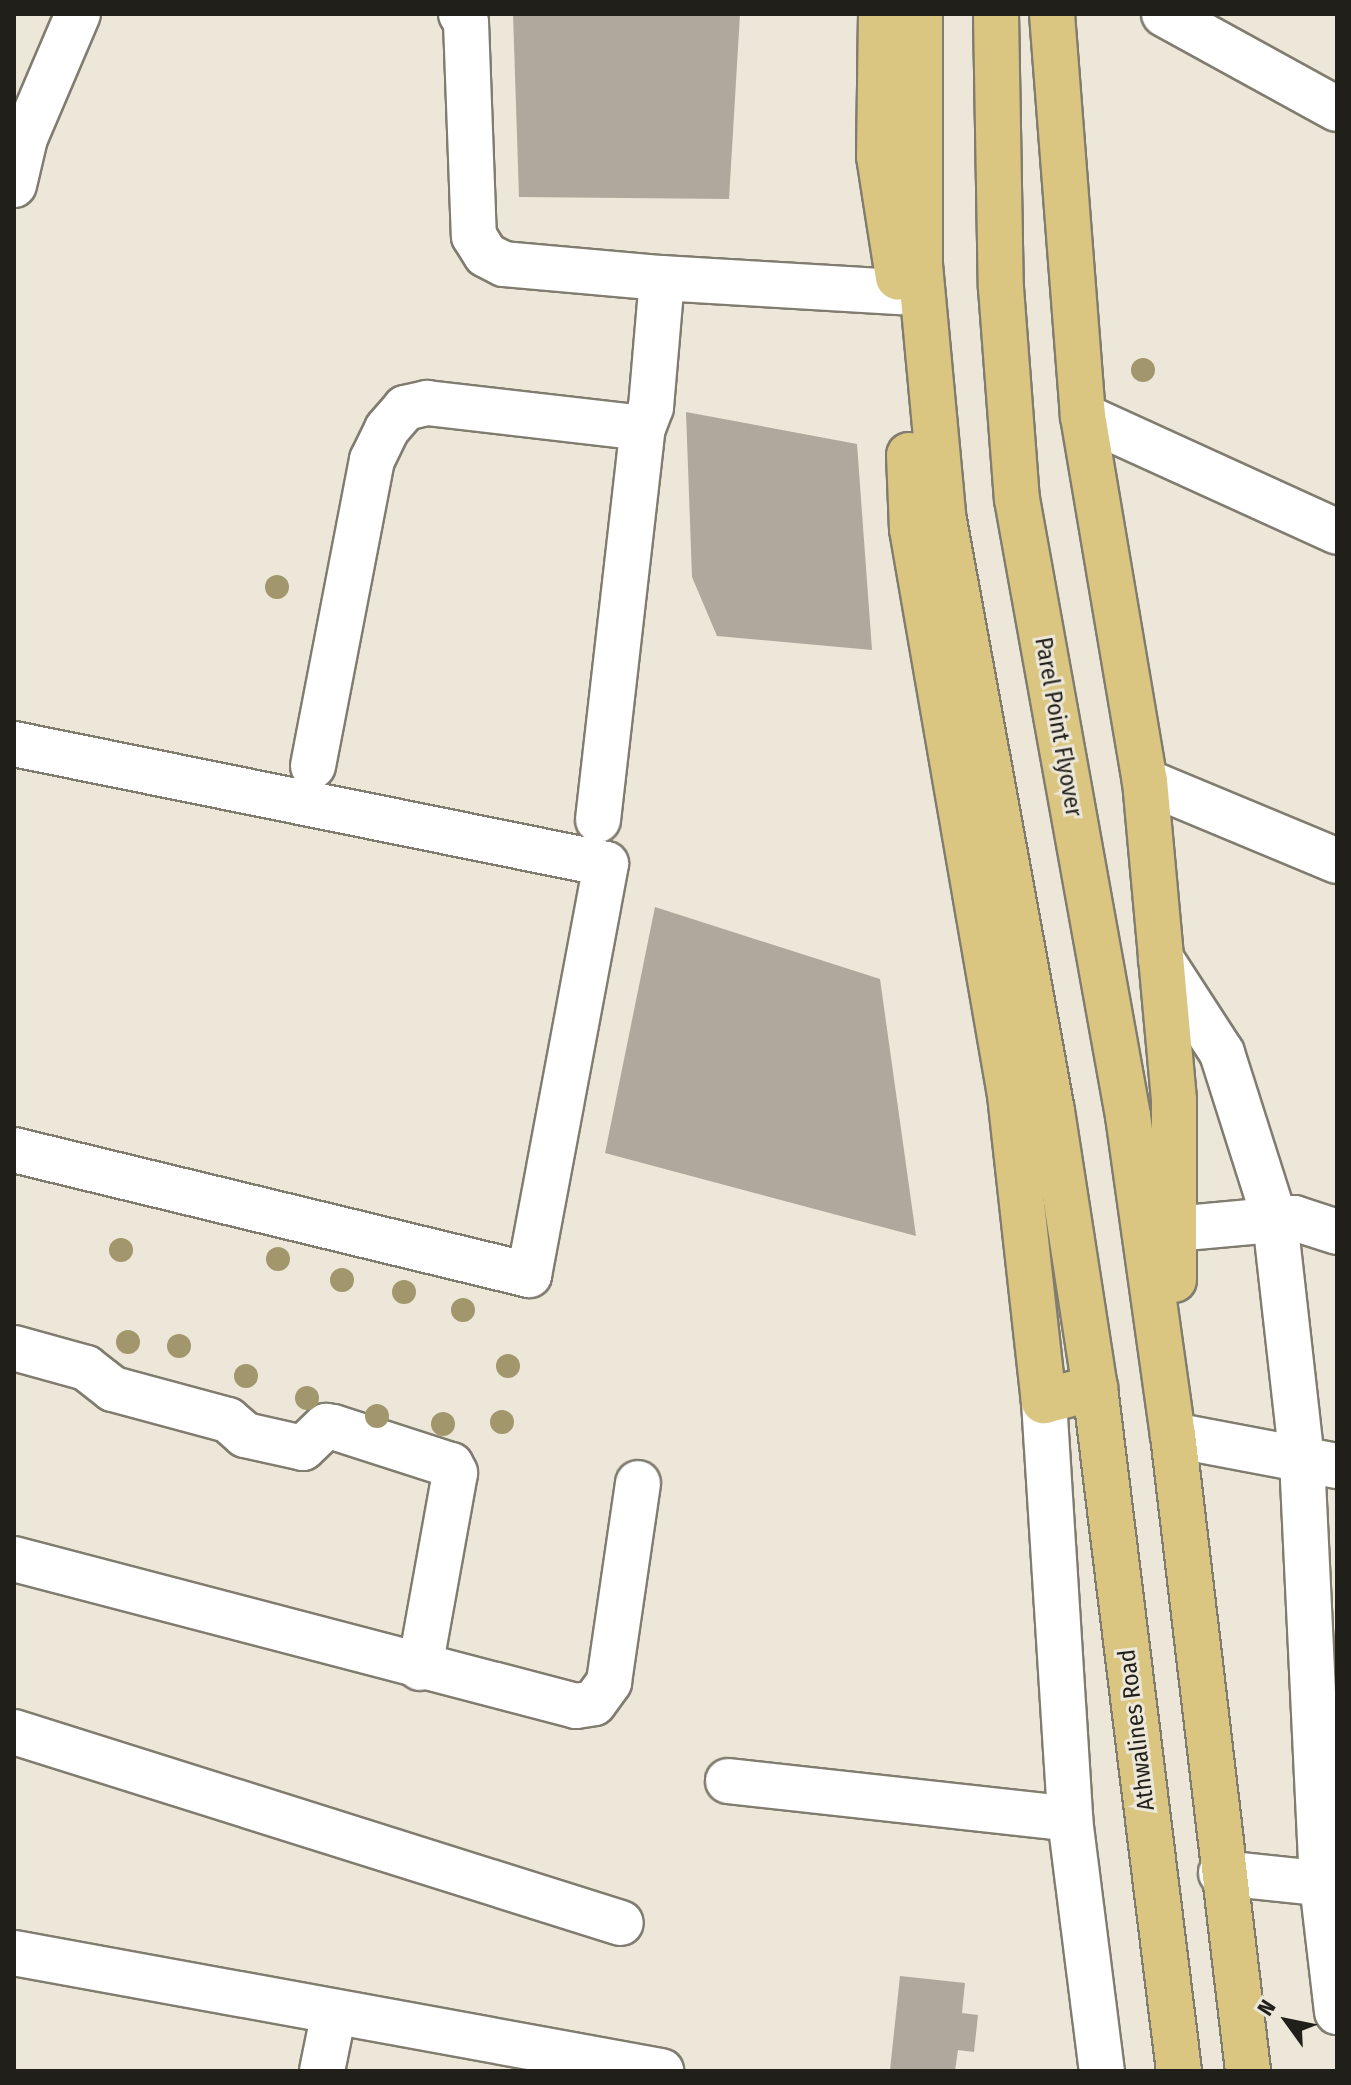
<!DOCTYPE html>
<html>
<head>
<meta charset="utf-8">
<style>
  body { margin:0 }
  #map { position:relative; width:1351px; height:2085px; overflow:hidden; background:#ece7d9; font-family:"Fira Sans Condensed",sans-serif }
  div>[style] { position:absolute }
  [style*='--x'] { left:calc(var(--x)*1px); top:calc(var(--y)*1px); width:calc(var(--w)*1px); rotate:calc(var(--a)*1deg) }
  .building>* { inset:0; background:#aea99c }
  .roads { filter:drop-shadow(2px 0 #807c6f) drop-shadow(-2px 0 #807c6f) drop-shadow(0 2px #807c6f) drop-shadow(0 -2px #807c6f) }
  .minor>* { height:44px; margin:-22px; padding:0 22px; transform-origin:22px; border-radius:22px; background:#fff }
  .major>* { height:44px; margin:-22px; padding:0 22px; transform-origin:22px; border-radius:22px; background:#dac680 }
  .trees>* { width:24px; height:24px; margin:-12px; border-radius:50%; background:#a2966c }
  span { translate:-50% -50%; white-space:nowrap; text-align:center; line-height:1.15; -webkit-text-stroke:6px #ece7d9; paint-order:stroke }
  .street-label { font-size:24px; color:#211f1a }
  .frame { position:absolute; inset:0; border:16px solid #211f1a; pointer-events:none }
  .north { position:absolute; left:1247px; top:1981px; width:80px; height:80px; -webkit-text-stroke:6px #ece7d9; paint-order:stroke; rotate:303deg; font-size:22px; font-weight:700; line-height:32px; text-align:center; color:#211f1a }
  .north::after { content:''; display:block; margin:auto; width:28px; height:36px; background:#211f1a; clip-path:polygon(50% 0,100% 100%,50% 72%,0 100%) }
</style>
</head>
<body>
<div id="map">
  <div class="building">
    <div style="clip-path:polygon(513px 14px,740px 14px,729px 199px,519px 197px)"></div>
    <div style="clip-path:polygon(686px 412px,857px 444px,872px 650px,717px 636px,692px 577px)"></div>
    <div style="clip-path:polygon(655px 907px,880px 979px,916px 1236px,605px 1153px)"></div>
    <div style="clip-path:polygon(900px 1976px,965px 1983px,962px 2013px,978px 2015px,974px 2052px,958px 2050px,955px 2071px,890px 2070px)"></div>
  </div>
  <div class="roads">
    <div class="minor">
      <div style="--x:461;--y:14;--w:9;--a:58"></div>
      <div style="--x:466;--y:22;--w:214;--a:87.9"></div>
      <div style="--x:474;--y:236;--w:22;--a:58"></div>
      <div style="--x:486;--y:255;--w:20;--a:27"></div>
      <div style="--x:504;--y:264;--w:159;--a:5.1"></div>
      <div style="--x:1164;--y:14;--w:197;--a:28.8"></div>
      <div style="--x:14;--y:185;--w:48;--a:-76.8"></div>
      <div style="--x:25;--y:138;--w:135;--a:-66.9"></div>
      <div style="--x:1083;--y:416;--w:279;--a:24.5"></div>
      <div style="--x:14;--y:744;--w:604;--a:11.46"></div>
      <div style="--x:606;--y:864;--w:418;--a:100.6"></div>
      <div style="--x:529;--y:1275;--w:530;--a:-166.36"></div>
      <div style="--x:313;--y:766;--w:312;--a:-79.1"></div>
      <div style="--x:372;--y:460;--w:34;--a:-64"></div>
      <div style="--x:387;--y:429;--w:28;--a:-49"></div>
      <div style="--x:405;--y:408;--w:23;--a:-13"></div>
      <div style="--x:427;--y:403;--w:217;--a:6.6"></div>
      <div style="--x:643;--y:428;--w:22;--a:-69"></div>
      <div style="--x:651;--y:407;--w:129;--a:-85.1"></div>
      <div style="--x:662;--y:278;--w:239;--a:3.4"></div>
      <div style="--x:1145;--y:781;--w:208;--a:22.6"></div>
      <div style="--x:598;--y:820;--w:395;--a:-83.5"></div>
      <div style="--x:1161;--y:959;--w:112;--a:57"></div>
      <div style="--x:1222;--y:1053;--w:175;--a:72.4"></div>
      <div style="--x:1275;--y:1220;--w:241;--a:83.6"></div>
      <div style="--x:1302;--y:1459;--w:425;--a:87.3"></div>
      <div style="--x:1322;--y:1884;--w:129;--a:83.3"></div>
      <div style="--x:1174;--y:1229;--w:121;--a:-5.2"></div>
      <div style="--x:1294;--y:1218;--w:45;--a:18"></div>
      <div style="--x:14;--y:1348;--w:75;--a:15.5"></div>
      <div style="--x:86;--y:1368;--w:34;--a:38"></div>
      <div style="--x:113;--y:1389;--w:119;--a:15.1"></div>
      <div style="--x:228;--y:1420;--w:23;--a:41"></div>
      <div style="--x:245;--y:1435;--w:59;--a:12.6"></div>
      <div style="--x:303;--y:1448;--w:32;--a:-44"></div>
      <div style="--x:326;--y:1426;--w:7;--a:8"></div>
      <div style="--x:333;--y:1427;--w:124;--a:17.9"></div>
      <div style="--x:451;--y:1465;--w:9;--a:63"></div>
      <div style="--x:455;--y:1473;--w:198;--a:100.2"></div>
      <div style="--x:1044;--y:1401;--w:419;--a:86.4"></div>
      <div style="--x:1070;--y:1819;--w:254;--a:82.8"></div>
      <div style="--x:1173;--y:1435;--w:167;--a:10.7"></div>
      <div style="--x:14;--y:1559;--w:581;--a:14.66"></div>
      <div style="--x:576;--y:1706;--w:18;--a:-9"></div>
      <div style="--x:594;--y:1703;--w:26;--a:-54"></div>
      <div style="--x:609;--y:1682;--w:201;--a:-81.7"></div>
      <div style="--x:14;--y:1732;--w:636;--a:17.47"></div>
      <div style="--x:728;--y:1781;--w:344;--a:6.3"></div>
      <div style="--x:1221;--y:1873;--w:117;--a:5.9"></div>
      <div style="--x:14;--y:1953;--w:658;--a:10.34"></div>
      <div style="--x:322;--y:2071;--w:60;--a:-78.5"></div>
    </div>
    <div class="major">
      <div style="--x:881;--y:14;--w:142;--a:90.8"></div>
      <div style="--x:879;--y:156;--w:123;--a:81.1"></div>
      <div style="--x:920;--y:14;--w:251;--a:90"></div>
      <div style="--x:920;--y:265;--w:251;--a:84.7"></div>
      <div style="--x:943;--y:515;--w:606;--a:79.64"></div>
      <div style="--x:1052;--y:1111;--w:280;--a:81.2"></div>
      <div style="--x:1095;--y:1388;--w:688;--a:82.99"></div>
      <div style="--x:996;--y:14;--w:274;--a:89"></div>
      <div style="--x:1001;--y:288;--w:212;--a:85.7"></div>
      <div style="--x:1017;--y:499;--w:627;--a:79.8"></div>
      <div style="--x:1128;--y:1116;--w:322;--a:82"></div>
      <div style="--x:1173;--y:1435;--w:640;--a:83.27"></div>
      <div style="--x:1052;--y:14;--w:403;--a:85.6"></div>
      <div style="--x:1083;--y:416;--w:370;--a:80.4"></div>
      <div style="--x:1145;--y:781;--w:321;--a:84.8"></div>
      <div style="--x:1174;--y:1101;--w:179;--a:90"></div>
      <div style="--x:909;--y:455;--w:74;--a:87.7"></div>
      <div style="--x:912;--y:529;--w:574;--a:80.18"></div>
      <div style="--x:1010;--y:1095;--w:308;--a:83.7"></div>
      <div style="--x:1044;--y:1401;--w:53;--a:-14.3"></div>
    </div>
  </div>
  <div class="trees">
    <div style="left:1143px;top:370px"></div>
    <div style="left:277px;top:587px"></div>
    <div style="left:121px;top:1250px"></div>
    <div style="left:278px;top:1259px"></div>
    <div style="left:342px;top:1280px"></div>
    <div style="left:404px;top:1292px"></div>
    <div style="left:463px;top:1310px"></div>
    <div style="left:128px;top:1342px"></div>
    <div style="left:179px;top:1346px"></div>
    <div style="left:508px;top:1366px"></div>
    <div style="left:246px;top:1376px"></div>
    <div style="left:307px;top:1398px"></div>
    <div style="left:377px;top:1416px"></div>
    <div style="left:502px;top:1422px"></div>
    <div style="left:443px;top:1424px"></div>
  </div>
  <div class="street-label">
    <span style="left:1058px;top:727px;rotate:80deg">Parel Point Flyover</span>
    <span style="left:1137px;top:1730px;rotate:-97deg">Athwalines Road</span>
  </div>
  <div class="frame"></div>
  <div class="north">N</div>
</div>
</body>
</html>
